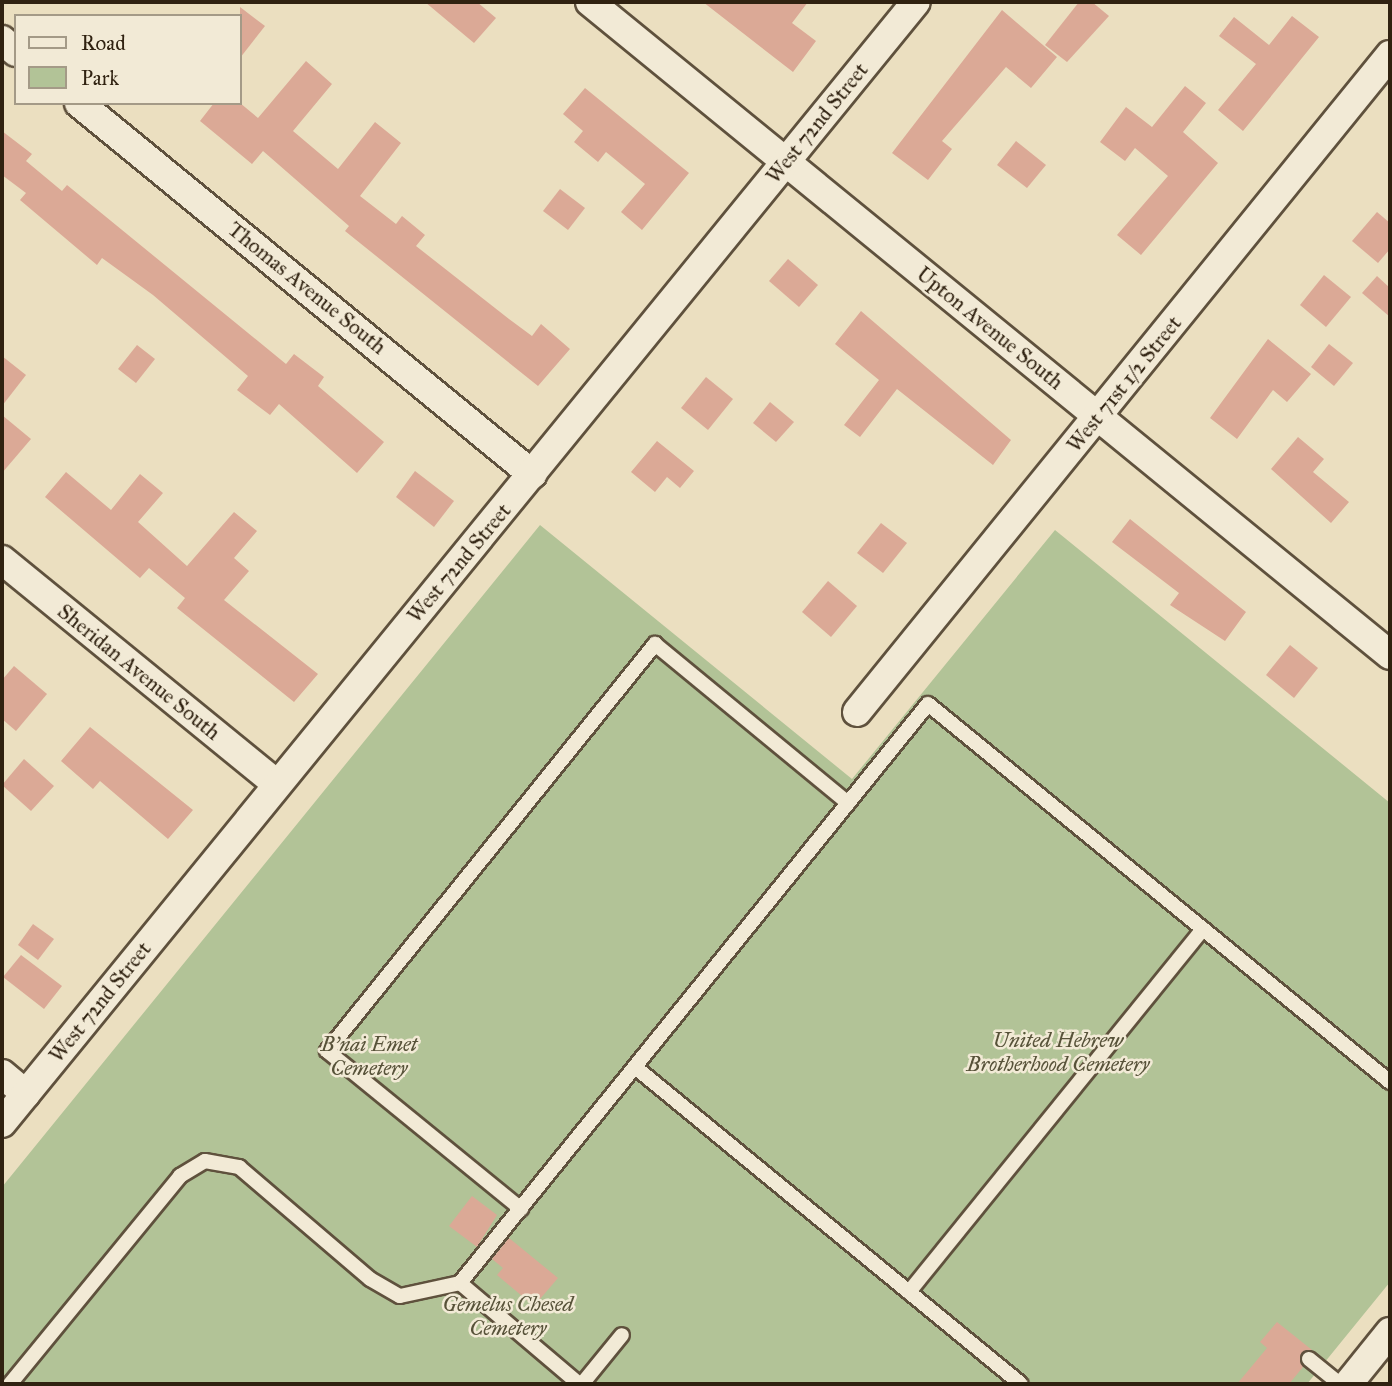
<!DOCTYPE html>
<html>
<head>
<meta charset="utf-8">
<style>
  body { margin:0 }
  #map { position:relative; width:1392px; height:1386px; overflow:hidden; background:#ebdfc0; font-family:"IM FELL Great Primer",serif }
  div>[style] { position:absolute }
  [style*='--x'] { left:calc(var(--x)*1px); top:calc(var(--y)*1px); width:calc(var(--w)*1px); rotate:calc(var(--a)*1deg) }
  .green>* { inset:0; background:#b2c397 }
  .building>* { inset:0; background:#dba996 }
  .roads { filter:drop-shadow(2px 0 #5f513d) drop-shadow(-2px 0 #5f513d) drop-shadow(0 2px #5f513d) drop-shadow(0 -2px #5f513d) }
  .service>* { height:14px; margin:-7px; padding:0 7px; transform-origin:7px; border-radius:7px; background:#f2ead6 }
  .minor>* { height:28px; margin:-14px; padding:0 14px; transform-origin:14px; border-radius:14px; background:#f2ead6 }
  span { translate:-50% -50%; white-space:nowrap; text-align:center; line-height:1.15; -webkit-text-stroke:5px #f2ead6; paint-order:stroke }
  .street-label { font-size:21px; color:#302211 }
  .park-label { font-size:21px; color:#575239; font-style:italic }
  .frame { position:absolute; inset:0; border:4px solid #302211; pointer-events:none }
  .legend { position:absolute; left:14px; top:14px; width:228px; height:91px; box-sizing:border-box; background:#f2ead6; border:2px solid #a49a87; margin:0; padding:9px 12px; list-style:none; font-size:21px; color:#302211 }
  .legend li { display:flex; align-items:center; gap:14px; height:35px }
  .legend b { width:35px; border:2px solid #a49a87 }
</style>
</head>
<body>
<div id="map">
  <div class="green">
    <div style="clip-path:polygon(540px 525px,852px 779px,1055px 530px,1390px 803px,1390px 1282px,1307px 1384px,2px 1384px,2px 1187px)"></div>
  </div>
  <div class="building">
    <div style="clip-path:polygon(425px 2px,477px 2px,496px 18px,474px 43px)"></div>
    <div style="clip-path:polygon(703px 2px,808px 2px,792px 23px,816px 41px,793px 72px)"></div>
    <div style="clip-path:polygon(1079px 2px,1092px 2px,1109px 16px,1067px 62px,1045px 45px)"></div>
    <div style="clip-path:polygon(240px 7px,265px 26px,240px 58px)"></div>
    <div style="clip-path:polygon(1002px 10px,1057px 57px,1031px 88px,1006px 67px,942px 141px,952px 149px,928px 180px,892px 153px)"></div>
    <div style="clip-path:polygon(1292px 16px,1319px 37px,1243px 131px,1218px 110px,1256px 64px,1219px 36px,1234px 17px,1269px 45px)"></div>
    <div style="clip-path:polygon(306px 61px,332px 84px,293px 131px,338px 169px,375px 122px,401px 143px,360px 196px,396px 224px,402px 216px,425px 235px,416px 246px,509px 319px,532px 336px,541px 324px,570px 349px,538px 386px,345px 231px,349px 226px,263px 151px,252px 164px,200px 121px,214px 103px,240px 103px,258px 118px)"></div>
    <div style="clip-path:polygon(1185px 86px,1206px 103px,1183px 132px,1218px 163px,1141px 255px,1117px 235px,1168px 176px,1135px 148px,1125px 161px,1100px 142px,1126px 107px,1152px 127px)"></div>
    <div style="clip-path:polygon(585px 88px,689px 173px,642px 230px,621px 212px,645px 184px,606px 152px,598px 162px,574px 142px,583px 131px,563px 114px)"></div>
    <div style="clip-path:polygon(2px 131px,32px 154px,26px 161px,62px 191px,67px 185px,286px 364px,294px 354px,324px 377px,318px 386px,384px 442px,357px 473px,279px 404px,270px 415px,237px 390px,248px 376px,153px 295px,102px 258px,97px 265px,20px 200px,26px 193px,2px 175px)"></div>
    <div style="clip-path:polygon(1016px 141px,1046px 165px,1027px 188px,997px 165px)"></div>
    <div style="clip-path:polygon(560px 189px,585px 208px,568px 230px,543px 211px)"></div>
    <div style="clip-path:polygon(1377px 212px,1390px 223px,1390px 249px,1378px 263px,1352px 241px)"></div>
    <div style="clip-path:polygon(788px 259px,818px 285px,799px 307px,769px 281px)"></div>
    <div style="clip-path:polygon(1324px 275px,1351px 297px,1326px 327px,1300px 305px)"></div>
    <div style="clip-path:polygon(1377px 276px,1390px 288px,1390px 317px,1362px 293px)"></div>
    <div style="clip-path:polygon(861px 311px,1011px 440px,993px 465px,897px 389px,860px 437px,844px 425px,879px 380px,835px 344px)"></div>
    <div style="clip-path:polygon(1268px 339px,1311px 374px,1287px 402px,1273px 390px,1237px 439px,1210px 418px)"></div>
    <div style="clip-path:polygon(1329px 344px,1353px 363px,1334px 386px,1311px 367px)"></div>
    <div style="clip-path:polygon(137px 345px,155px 359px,136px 383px,118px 369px)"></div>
    <div style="clip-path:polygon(2px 356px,26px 375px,2px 406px)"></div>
    <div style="clip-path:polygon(706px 377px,733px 399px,708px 430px,681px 408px)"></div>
    <div style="clip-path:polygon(770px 402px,794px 422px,776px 442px,753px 423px)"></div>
    <div style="clip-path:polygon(2px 415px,31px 439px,2px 473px)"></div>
    <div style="clip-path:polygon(1298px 437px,1324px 459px,1313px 472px,1349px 502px,1331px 523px,1271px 469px)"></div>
    <div style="clip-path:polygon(657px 441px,694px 471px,680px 488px,667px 477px,655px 492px,631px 472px)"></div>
    <div style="clip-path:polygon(415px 471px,454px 501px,434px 527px,396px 497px)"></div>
    <div style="clip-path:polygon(66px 472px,111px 510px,140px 474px,163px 493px,138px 522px,187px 566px,234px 512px,257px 531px,234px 558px,249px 571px,224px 600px,318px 674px,294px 702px,177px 608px,185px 598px,149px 568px,140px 578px,45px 497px)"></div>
    <div style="clip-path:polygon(1130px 519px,1246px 612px,1225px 641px,1170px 605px,1179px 593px,1112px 542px)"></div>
    <div style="clip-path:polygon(881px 523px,907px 543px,883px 573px,857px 553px)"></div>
    <div style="clip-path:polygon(828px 581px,857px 606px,831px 637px,802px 612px)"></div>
    <div style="clip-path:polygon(1290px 645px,1318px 668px,1294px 698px,1266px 675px)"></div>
    <div style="clip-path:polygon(14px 666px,47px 694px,16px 731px,2px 719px,2px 680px)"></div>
    <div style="clip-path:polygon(90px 727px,193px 810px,168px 839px,100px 781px,93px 789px,61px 761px)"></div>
    <div style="clip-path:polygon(24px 759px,54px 786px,31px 811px,2px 785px)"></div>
    <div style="clip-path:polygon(33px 924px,54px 939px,38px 960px,18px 945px)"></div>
    <div style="clip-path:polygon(21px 955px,62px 986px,44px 1009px,3px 977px)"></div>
    <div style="clip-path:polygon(472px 1196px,497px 1215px,477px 1247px,449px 1226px)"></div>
    <div style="clip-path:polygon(509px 1238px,558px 1278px,534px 1306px,497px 1275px,503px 1268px,492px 1259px)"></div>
    <div style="clip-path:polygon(1277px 1322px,1312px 1350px,1301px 1354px,1303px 1367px,1289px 1384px,1237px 1384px,1267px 1348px,1260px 1342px)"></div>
  </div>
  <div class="roads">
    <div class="service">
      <div style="--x:635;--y:1067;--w:499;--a:39.4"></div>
      <div style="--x:521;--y:1209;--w:250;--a:-140.8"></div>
      <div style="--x:327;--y:1051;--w:523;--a:-51.13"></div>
      <div style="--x:655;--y:644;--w:250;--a:39.5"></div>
      <div style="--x:460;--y:1283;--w:156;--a:40.3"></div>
      <div style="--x:909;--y:1292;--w:467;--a:-51"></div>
      <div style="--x:1309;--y:1359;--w:40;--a:39"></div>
      <div style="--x:10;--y:1384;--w:269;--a:-50.7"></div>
      <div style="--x:180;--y:1176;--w:29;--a:-31"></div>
      <div style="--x:205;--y:1161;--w:35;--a:10"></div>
      <div style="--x:239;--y:1167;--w:172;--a:40.5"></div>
      <div style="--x:370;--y:1279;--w:34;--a:30"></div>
      <div style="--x:400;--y:1296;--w:61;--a:-12.2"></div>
      <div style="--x:460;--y:1283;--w:744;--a:-51.05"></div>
      <div style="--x:928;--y:704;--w:597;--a:39.29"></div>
      <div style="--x:582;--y:1384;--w:63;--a:-50.8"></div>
    </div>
    <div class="minor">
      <div style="--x:590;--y:2;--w:1033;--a:39.22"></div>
      <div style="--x:2;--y:40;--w:18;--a:41"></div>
      <div style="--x:79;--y:103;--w:586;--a:39.32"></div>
      <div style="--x:2;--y:560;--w:355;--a:39.2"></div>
      <div style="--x:857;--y:712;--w:846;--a:-50.95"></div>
      <div style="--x:2;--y:1074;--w:31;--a:40"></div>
      <div style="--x:2;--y:1123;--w:1446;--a:-50.81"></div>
      <div style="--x:1348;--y:1384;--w:67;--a:-51.1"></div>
    </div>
  </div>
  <div class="street-label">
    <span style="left:817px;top:123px;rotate:-51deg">West 72nd Street</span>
    <span style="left:307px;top:288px;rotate:39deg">Thomas Avenue South</span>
    <span style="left:990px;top:328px;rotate:39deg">Upton Avenue South</span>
    <span style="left:1124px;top:384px;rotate:-51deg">West 71st 1/2 Street</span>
    <span style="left:459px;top:563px;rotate:-50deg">West 72nd Street</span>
    <span style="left:139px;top:672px;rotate:39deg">Sheridan Avenue South</span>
    <span style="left:100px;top:1002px;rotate:-51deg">West 72nd Street</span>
  </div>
  <div class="park-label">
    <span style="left:1058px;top:1052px">United Hebrew<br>Brotherhood Cemetery</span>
    <span style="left:369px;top:1056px">B'nai Emet<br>Cemetery</span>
    <span style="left:508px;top:1316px">Gemelus Chesed<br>Cemetery</span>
  </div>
  <div class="frame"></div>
  <ul class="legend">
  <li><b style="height:9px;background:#f2ead6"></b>Road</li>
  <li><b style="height:19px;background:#b2c397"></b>Park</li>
  </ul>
</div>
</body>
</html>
